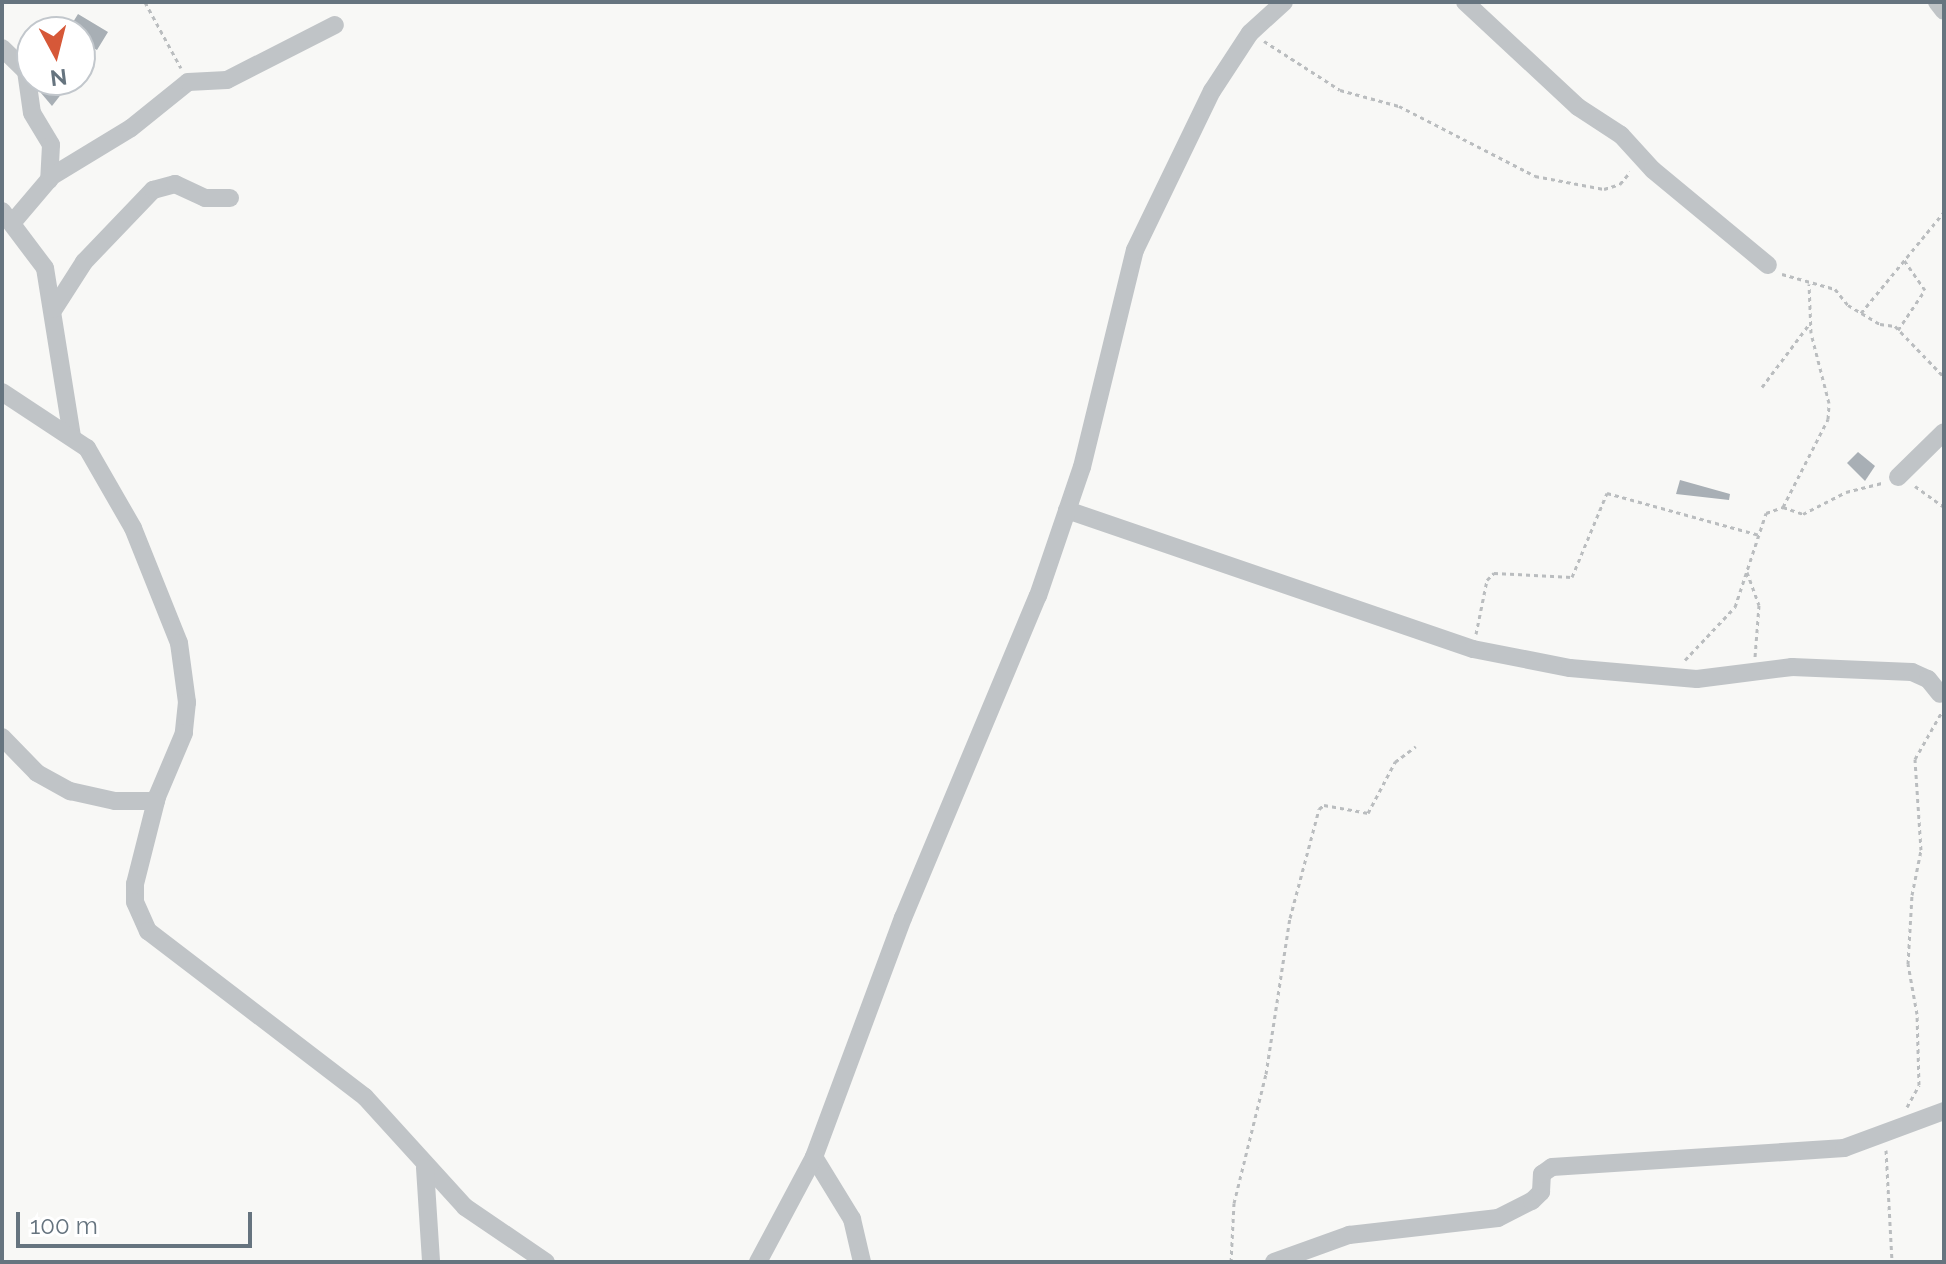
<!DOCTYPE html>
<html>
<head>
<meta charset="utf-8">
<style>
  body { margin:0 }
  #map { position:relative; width:1946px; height:1264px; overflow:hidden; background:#f8f8f6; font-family:Raleway,sans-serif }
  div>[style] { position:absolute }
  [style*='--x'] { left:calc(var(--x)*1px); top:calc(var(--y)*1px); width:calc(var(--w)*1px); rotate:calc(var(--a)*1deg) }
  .building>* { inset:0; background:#a8afb5 }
  .path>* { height:3px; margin-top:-1.5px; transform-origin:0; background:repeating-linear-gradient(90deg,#babdbf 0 4px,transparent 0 8px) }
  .minor>* { height:18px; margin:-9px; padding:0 9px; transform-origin:9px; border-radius:9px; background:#c0c4c7 }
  span { translate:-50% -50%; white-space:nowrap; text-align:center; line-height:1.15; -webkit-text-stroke:8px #fff; paint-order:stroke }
  .frame { position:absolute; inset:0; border:4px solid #66747f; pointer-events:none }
  .north { position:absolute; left:16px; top:16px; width:80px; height:80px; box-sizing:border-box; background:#fff; border:2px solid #c2c7cc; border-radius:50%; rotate:173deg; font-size:22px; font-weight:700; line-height:32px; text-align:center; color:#66747f }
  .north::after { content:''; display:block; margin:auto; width:28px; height:36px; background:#d65838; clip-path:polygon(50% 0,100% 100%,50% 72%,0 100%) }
  .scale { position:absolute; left:16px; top:1212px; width:236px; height:36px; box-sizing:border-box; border:4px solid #66747f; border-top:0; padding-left:10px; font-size:24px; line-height:28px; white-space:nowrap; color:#66747f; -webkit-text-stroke:6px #fff; paint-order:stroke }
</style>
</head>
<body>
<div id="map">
  <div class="building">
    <div style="clip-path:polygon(78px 14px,108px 32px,97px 50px,80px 40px,80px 32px,67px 32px)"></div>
    <div style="clip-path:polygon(52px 80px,66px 88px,52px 106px,41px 93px)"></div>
    <div style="clip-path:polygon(1858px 452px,1875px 466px,1865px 481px,1847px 463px)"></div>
    <div style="clip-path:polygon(1680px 480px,1730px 494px,1729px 500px,1676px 494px)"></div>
  </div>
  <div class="path">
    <div style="--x:145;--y:2;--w:75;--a:61.4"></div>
    <div style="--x:1264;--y:41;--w:90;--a:32.8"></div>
    <div style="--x:1340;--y:90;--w:61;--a:15.2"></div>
    <div style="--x:1399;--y:106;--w:153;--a:27.2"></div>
    <div style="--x:1535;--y:176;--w:70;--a:10.7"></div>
    <div style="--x:1604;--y:189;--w:17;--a:-17"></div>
    <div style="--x:1620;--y:184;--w:16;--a:-50"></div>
    <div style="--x:1782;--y:274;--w:55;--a:15.8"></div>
    <div style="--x:1835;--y:289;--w:21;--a:51"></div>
    <div style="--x:1848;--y:305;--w:37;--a:31"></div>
    <div style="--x:1880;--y:324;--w:15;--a:8"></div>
    <div style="--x:1895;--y:326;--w:71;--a:46.1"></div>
    <div style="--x:1861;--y:313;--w:131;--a:-50.6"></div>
    <div style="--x:1898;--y:330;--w:48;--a:-56"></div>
    <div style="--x:1925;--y:290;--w:38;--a:-125"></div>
    <div style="--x:1762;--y:387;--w:80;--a:-53.1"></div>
    <div style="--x:1915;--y:486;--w:36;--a:36"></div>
    <div style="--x:1783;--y:507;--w:99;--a:-62.9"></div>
    <div style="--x:1828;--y:419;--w:16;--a:-86"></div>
    <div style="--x:1829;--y:403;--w:72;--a:-104.4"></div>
    <div style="--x:1811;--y:333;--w:49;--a:-92.3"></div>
    <div style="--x:1747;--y:572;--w:35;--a:70"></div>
    <div style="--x:1759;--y:605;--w:52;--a:94.4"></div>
    <div style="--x:1476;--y:634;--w:55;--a:-78.5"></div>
    <div style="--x:1487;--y:580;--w:10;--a:-45"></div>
    <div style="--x:1494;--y:573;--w:78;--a:2.9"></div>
    <div style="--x:1572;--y:577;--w:91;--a:-67.4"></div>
    <div style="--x:1607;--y:493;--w:158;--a:15.4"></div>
    <div style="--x:1685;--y:660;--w:73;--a:-46.7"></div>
    <div style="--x:1735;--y:607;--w:99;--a:-71.7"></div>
    <div style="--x:1766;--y:513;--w:18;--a:-19"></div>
    <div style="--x:1783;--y:507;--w:21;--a:19"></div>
    <div style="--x:1803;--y:514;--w:48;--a:-27.1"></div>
    <div style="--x:1846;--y:492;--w:38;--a:-14"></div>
    <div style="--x:1907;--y:1107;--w:25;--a:-61"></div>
    <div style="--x:1919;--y:1085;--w:71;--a:-91.6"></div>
    <div style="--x:1917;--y:1014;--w:51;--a:-100.2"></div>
    <div style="--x:1908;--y:964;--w:69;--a:-86.7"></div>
    <div style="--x:1912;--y:895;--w:46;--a:-78.7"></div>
    <div style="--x:1921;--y:850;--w:91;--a:-93.8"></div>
    <div style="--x:1915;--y:759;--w:56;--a:-60.3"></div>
    <div style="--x:1886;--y:1150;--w:112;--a:86.9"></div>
    <div style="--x:1231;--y:1262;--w:59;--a:-87.1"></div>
    <div style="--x:1234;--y:1203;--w:133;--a:-76.1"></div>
    <div style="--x:1266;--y:1074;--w:158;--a:-81.3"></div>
    <div style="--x:1290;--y:918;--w:113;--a:-75.1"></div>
    <div style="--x:1319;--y:809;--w:6;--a:-39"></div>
    <div style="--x:1324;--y:805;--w:45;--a:10.3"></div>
    <div style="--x:1368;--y:813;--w:58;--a:-62.1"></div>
    <div style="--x:1395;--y:762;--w:26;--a:-37"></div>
  </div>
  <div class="minor">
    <div style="--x:1465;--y:2;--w:154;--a:42.9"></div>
    <div style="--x:1578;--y:107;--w:51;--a:33.1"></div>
    <div style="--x:1621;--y:135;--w:47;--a:47.6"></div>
    <div style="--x:1653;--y:170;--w:149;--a:39.6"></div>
    <div style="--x:1937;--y:2;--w:11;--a:52"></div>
    <div style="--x:2;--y:48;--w:33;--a:44"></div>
    <div style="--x:26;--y:71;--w:42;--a:81.9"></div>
    <div style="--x:32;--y:113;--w:37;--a:59"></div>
    <div style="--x:51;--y:145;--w:35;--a:93"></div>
    <div style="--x:2;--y:211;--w:71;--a:53"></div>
    <div style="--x:45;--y:268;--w:170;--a:80.9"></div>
    <div style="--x:13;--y:222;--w:60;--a:-49.7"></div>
    <div style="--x:52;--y:176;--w:92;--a:-31.3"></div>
    <div style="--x:131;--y:128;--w:73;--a:-38.9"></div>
    <div style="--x:188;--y:82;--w:39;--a:-3"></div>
    <div style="--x:227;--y:80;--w:121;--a:-27"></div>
    <div style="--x:54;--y:309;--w:56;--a:-57.4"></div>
    <div style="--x:84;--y:262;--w:100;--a:-46.2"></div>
    <div style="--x:153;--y:190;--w:23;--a:-15"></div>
    <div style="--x:175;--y:184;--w:33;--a:25"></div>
    <div style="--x:205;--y:198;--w:25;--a:0"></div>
    <div style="--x:2;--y:392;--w:102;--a:33.4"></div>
    <div style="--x:87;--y:448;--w:92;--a:60.1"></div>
    <div style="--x:133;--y:528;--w:124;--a:68.2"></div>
    <div style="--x:179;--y:643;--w:60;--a:82.3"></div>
    <div style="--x:187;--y:702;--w:31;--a:96"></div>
    <div style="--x:184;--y:733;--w:69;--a:112.9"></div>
    <div style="--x:157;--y:797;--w:90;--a:104.2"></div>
    <div style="--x:135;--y:884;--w:18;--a:90"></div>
    <div style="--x:135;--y:902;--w:32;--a:66"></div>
    <div style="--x:148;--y:931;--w:273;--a:37.4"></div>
    <div style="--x:365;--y:1097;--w:149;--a:47.7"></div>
    <div style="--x:465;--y:1207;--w:98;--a:34.2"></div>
    <div style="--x:1898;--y:477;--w:64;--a:-44.4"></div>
    <div style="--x:1067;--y:510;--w:429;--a:18.9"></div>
    <div style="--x:1473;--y:649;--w:99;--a:11.1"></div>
    <div style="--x:1570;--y:668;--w:127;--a:5"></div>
    <div style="--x:1697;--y:679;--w:96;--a:-7.2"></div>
    <div style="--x:1792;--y:667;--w:120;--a:2.4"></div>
    <div style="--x:1912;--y:672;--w:17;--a:24"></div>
    <div style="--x:1928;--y:679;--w:19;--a:51"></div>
    <div style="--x:2;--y:737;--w:50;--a:45.8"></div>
    <div style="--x:37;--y:773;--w:38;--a:29"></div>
    <div style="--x:70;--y:791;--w:46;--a:12.5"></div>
    <div style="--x:115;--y:801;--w:41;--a:0"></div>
    <div style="--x:814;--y:1157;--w:73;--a:58.5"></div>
    <div style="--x:852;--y:1219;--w:44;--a:76.9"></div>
    <div style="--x:425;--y:1168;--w:94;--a:86.3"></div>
    <div style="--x:758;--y:1262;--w:119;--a:-61.9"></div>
    <div style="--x:814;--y:1157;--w:255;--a:-69.6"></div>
    <div style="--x:903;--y:918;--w:349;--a:-67.3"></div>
    <div style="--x:1038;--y:596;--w:136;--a:-71.2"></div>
    <div style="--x:1082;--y:467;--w:223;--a:-76.3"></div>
    <div style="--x:1135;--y:250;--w:177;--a:-64.2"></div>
    <div style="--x:1212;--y:91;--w:69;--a:-56.8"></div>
    <div style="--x:1250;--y:33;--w:46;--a:-42.4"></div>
    <div style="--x:1274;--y:1262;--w:80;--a:-19.8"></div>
    <div style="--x:1349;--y:1235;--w:150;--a:-6.5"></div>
    <div style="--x:1498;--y:1218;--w:38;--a:-27"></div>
    <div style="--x:1532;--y:1201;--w:13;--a:-45"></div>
    <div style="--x:1541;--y:1192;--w:18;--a:-87"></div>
    <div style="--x:1542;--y:1174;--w:12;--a:-35"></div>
    <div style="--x:1552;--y:1167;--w:293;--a:-3.7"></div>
    <div style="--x:1844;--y:1148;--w:107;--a:-20.3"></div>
  </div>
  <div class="frame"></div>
  <div class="north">N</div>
  <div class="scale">100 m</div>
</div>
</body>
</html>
